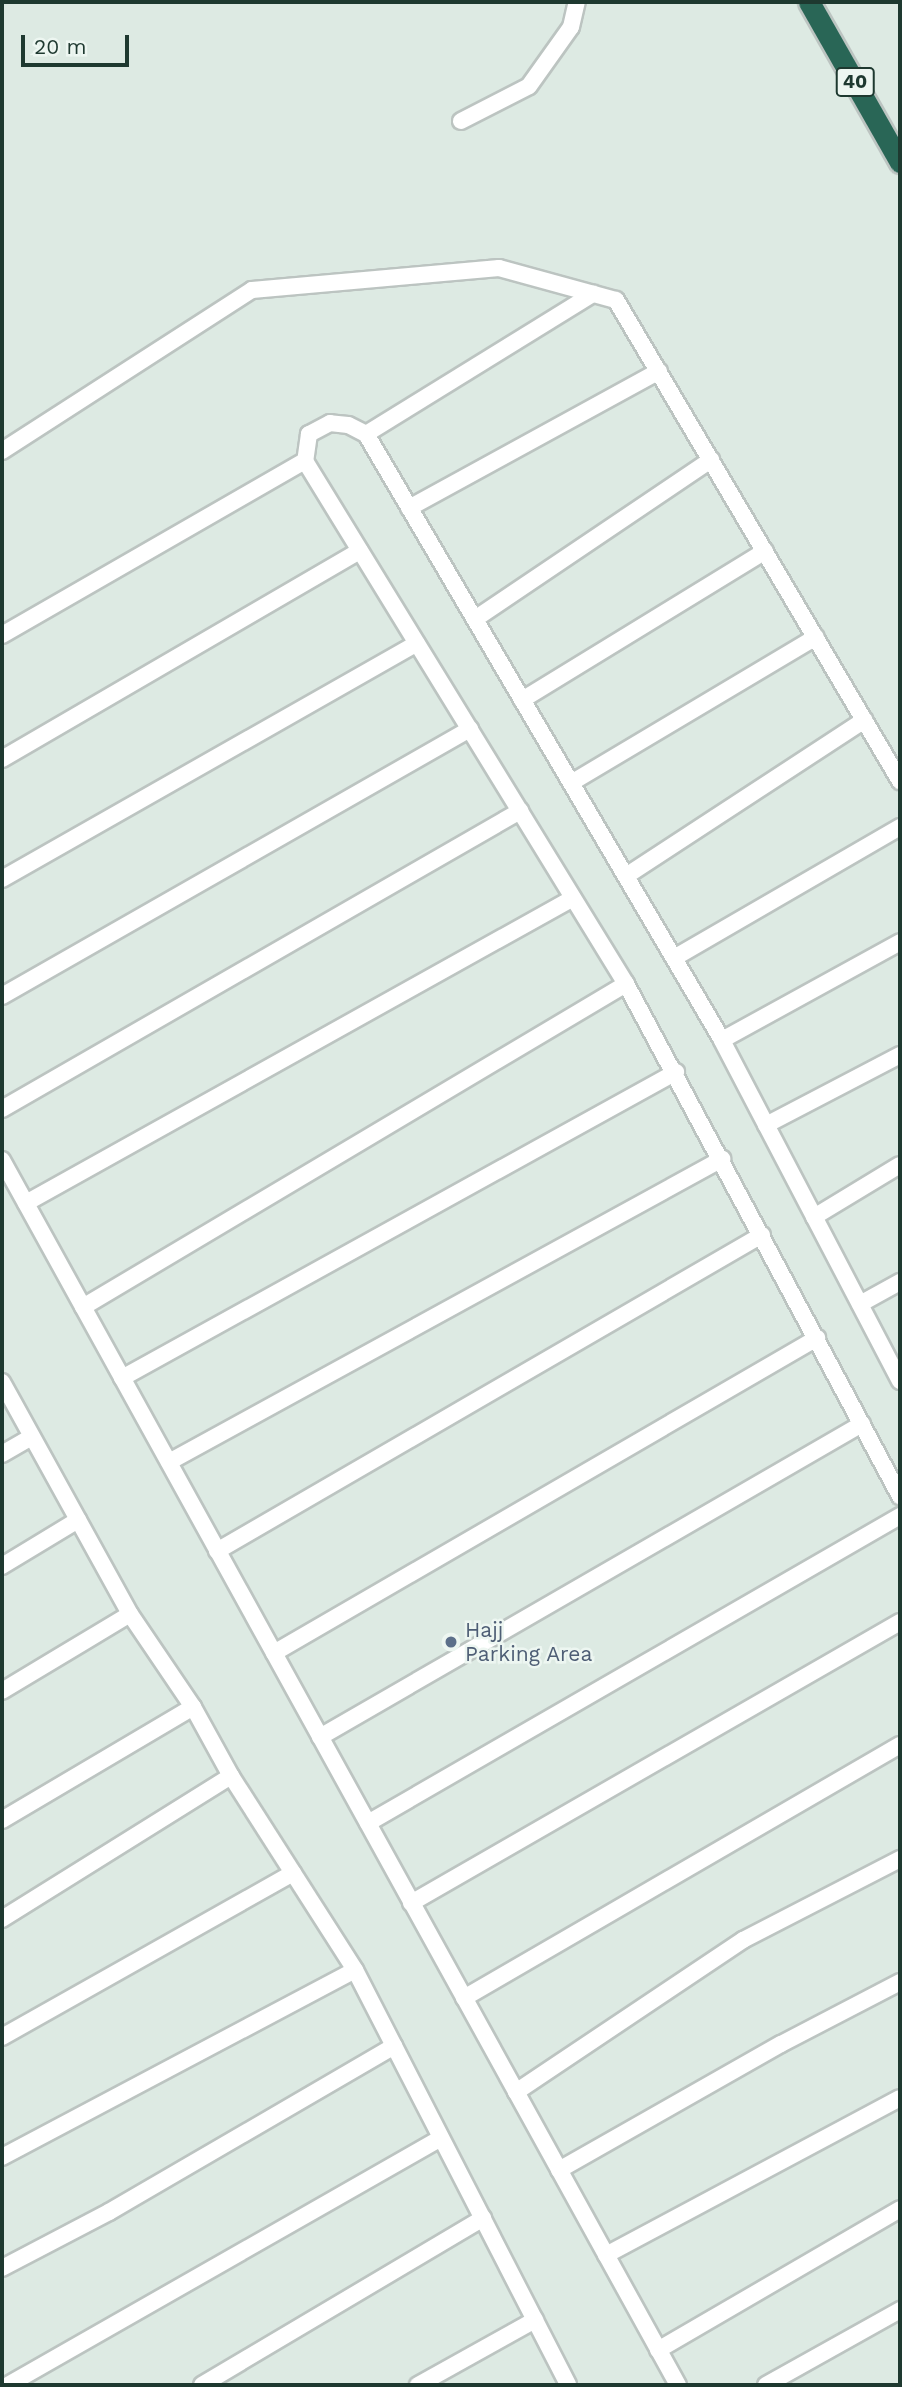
<!DOCTYPE html>
<html>
<head>
<meta charset="utf-8">
<style>
  body { margin:0 }
  #map { position:relative; width:902px; height:2387px; overflow:hidden; background:#ddeae3; font-family:"Work Sans",sans-serif }
  div>[style] { position:absolute }
  [style*='--x'] { left:calc(var(--x)*1px); top:calc(var(--y)*1px); width:calc(var(--w)*1px); rotate:calc(var(--a)*1deg) }
  .roads { filter:drop-shadow(2px 0 #bcc4c1) drop-shadow(-2px 0 #bcc4c1) drop-shadow(0 2px #bcc4c1) drop-shadow(0 -2px #bcc4c1) }
  .lane>* { height:16px; margin:-8px; padding:0 8px; transform-origin:8px; border-radius:8px; background:#fff }
  .highway>* { height:21px; margin:-10.5px; padding:0 10.5px; transform-origin:10.5px; border-radius:10.5px; background:#296656 }
  .dots>* { width:19px; height:19px; translate:-50% -50%; box-sizing:border-box; border:4px solid #edf6f1; border-radius:50% }
  span { translate:-50% -50%; white-space:nowrap; text-align:center; line-height:1.15; -webkit-text-stroke:5px #edf6f1; paint-order:stroke }
  .shield-label span { padding:2px 5px; background:#edf6f1; border:2px solid; border-radius:5px; -webkit-text-stroke-width:0 }
  .shield-label { font-size:19px; color:#1e3930; font-weight:700 }
  .service-label { font-size:21px; color:#4e5e75 }
  .left { translate:0 -50%; text-align:left }
  .frame { position:absolute; inset:0; border:4px solid #1e3930; pointer-events:none }
  .scale { position:absolute; left:21px; top:35px; width:108px; height:32px; box-sizing:border-box; border:4px solid #1e3930; border-top:0; padding-left:9px; font-size:21px; line-height:24px; white-space:nowrap; color:#1e3930; -webkit-text-stroke:5px #edf6f1; paint-order:stroke }
</style>
</head>
<body>
<div id="map">
  <div class="roads">
    <div class="lane">
      <div style="--x:461;--y:121;--w:76;--a:-27.2"></div>
      <div style="--x:529;--y:86;--w:72;--a:-54.6"></div>
      <div style="--x:571;--y:27;--w:26;--a:-77"></div>
      <div style="--x:366;--y:434;--w:267;--a:-31.7"></div>
      <div style="--x:2;--y:451;--w:297;--a:-32.8"></div>
      <div style="--x:252;--y:290;--w:248;--a:-5.1"></div>
      <div style="--x:499;--y:268;--w:121;--a:15.3"></div>
      <div style="--x:616;--y:300;--w:559;--a:59.44"></div>
      <div style="--x:409;--y:508;--w:285;--a:-28.7"></div>
      <div style="--x:475;--y:619;--w:285;--a:-34"></div>
      <div style="--x:2;--y:635;--w:349;--a:-29.9"></div>
      <div style="--x:522;--y:700;--w:285;--a:-31.5"></div>
      <div style="--x:2;--y:759;--w:414;--a:-30.2"></div>
      <div style="--x:571;--y:783;--w:285;--a:-30.8"></div>
      <div style="--x:626;--y:876;--w:285;--a:-33.2"></div>
      <div style="--x:2;--y:879;--w:477;--a:-29.6"></div>
      <div style="--x:674;--y:958;--w:261;--a:-30.1"></div>
      <div style="--x:2;--y:996;--w:539;--a:-29.71"></div>
      <div style="--x:722;--y:1040;--w:203;--a:-28.8"></div>
      <div style="--x:2;--y:1109;--w:598;--a:-29.91"></div>
      <div style="--x:766;--y:1125;--w:151;--a:-27.6"></div>
      <div style="--x:2;--y:1160;--w:1399;--a:61.11"></div>
      <div style="--x:26;--y:1203;--w:626;--a:-29.14"></div>
      <div style="--x:814;--y:1217;--w:100;--a:-31.2"></div>
      <div style="--x:860;--y:1304;--w:46;--a:-28.8"></div>
      <div style="--x:83;--y:1307;--w:632;--a:-30.75"></div>
      <div style="--x:122;--y:1378;--w:633;--a:-28.91"></div>
      <div style="--x:900;--y:1381;--w:385;--a:-117.6"></div>
      <div style="--x:722;--y:1040;--w:703;--a:-120.43"></div>
      <div style="--x:366;--y:434;--w:20;--a:-153"></div>
      <div style="--x:348;--y:425;--w:18;--a:-174"></div>
      <div style="--x:330;--y:423;--w:24;--a:152"></div>
      <div style="--x:309;--y:434;--w:27;--a:98"></div>
      <div style="--x:305;--y:461;--w:614;--a:58.46"></div>
      <div style="--x:626;--y:984;--w:581;--a:61.85"></div>
      <div style="--x:2;--y:1382;--w:265;--a:61.1"></div>
      <div style="--x:130;--y:1614;--w:112;--a:55.9"></div>
      <div style="--x:193;--y:1707;--w:79;--a:61.2"></div>
      <div style="--x:231;--y:1776;--w:230;--a:57.4"></div>
      <div style="--x:355;--y:1970;--w:466;--a:62.8"></div>
      <div style="--x:2;--y:1454;--w:34;--a:-30"></div>
      <div style="--x:169;--y:1462;--w:631;--a:-28.72"></div>
      <div style="--x:217;--y:1551;--w:630;--a:-30.11"></div>
      <div style="--x:2;--y:1566;--w:89;--a:-31.2"></div>
      <div style="--x:274;--y:1653;--w:628;--a:-30.12"></div>
      <div style="--x:2;--y:1691;--w:149;--a:-31"></div>
      <div style="--x:320;--y:1737;--w:626;--a:-30.01"></div>
      <div style="--x:2;--y:1820;--w:222;--a:-30.6"></div>
      <div style="--x:368;--y:1823;--w:614;--a:-29.99"></div>
      <div style="--x:411;--y:1903;--w:564;--a:-29.88"></div>
      <div style="--x:2;--y:1919;--w:270;--a:-32"></div>
      <div style="--x:464;--y:1998;--w:504;--a:-30.13"></div>
      <div style="--x:2;--y:2037;--w:334;--a:-29.4"></div>
      <div style="--x:516;--y:2092;--w:273;--a:-33.8"></div>
      <div style="--x:743;--y:1940;--w:177;--a:-27.3"></div>
      <div style="--x:2;--y:2157;--w:399;--a:-27.9"></div>
      <div style="--x:559;--y:2170;--w:255;--a:-29.6"></div>
      <div style="--x:781;--y:2044;--w:134;--a:-27.5"></div>
      <div style="--x:606;--y:2255;--w:333;--a:-28.1"></div>
      <div style="--x:2;--y:2268;--w:121;--a:-27.6"></div>
      <div style="--x:109;--y:2212;--w:330;--a:-30.2"></div>
      <div style="--x:658;--y:2350;--w:280;--a:-30.2"></div>
      <div style="--x:8;--y:2385;--w:498;--a:-29.7"></div>
      <div style="--x:202;--y:2385;--w:327;--a:-30.7"></div>
      <div style="--x:418;--y:2385;--w:134;--a:-29.1"></div>
      <div style="--x:766;--y:2385;--w:154;--a:-29.2"></div>
    </div>
    <div class="highway">
      <div style="--x:809;--y:2;--w:184;--a:60.4"></div>
    </div>
  </div>
  <div class="dots">
    <div style="left:451px;top:1642px;background:#5c6f8a"></div>
  </div>
  <div class="shield-label">
    <span style="left:855px;top:82px">40</span>
  </div>
  <div class="service-label">
    <span class="left" style="left:465px;top:1642px">Hajj<br>Parking Area</span>
  </div>
  <div class="frame"></div>
  <div class="scale">20 m</div>
</div>
</body>
</html>
